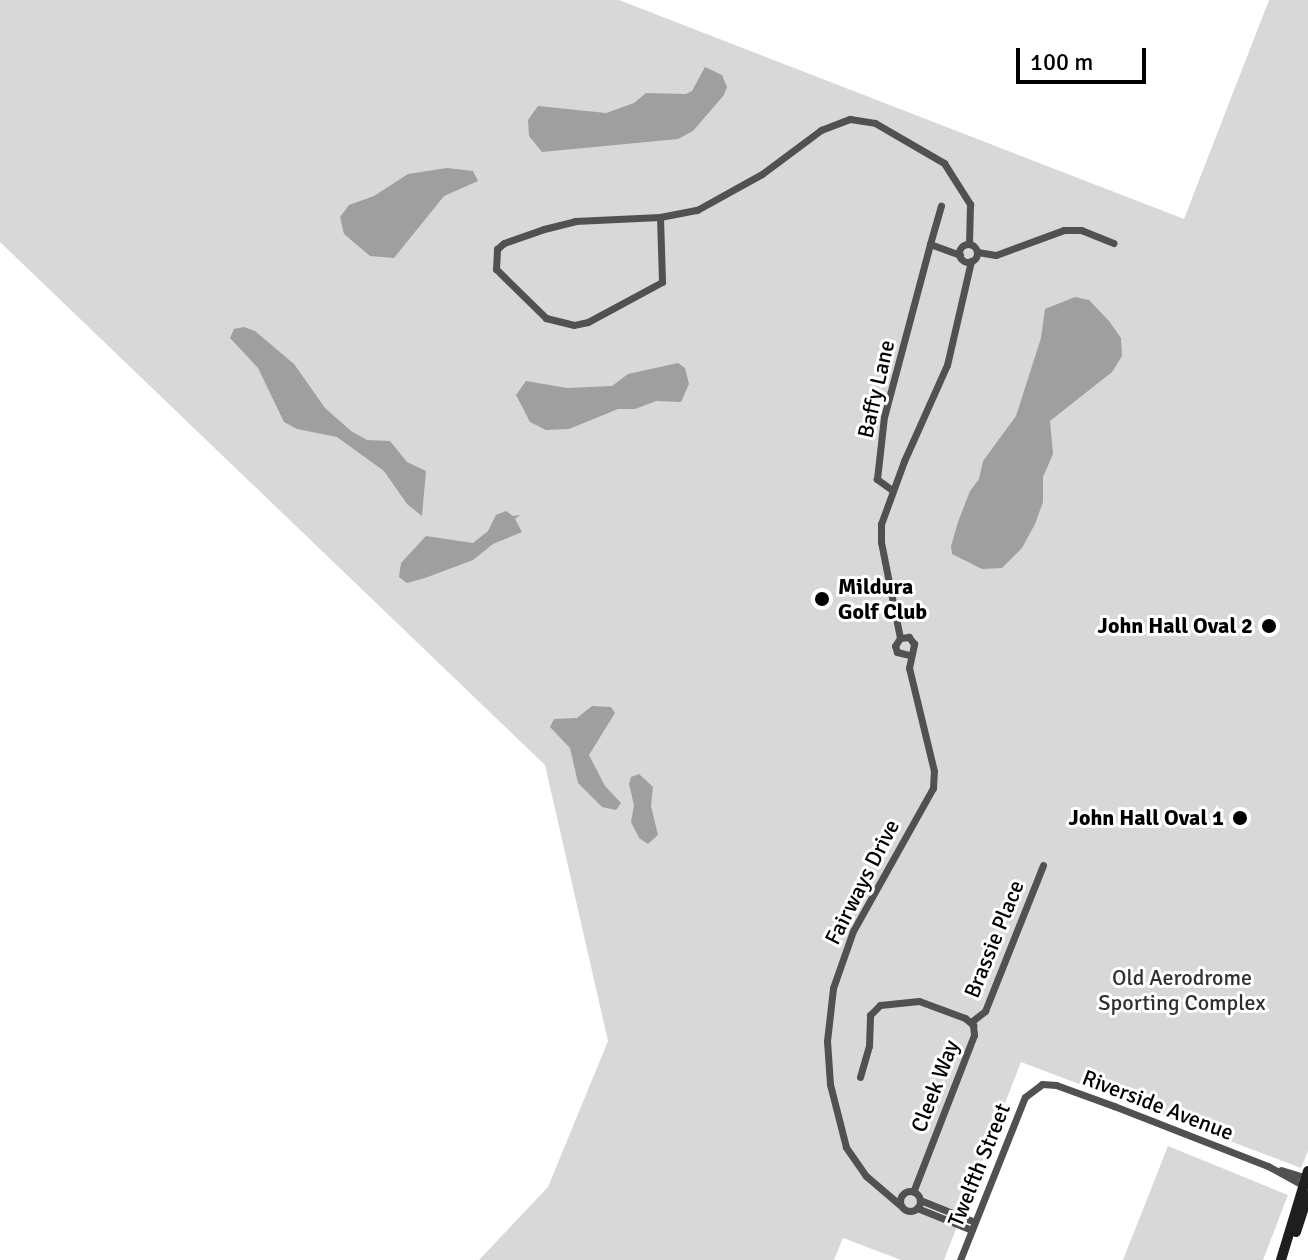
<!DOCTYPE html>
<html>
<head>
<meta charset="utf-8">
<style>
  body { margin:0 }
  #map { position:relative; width:1308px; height:1260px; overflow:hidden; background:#fff; font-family:Signika,sans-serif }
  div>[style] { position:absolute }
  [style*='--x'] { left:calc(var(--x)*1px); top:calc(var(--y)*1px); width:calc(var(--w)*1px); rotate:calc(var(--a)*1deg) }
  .green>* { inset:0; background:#d8d8d8 }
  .water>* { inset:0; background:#9f9f9f }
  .street>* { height:7px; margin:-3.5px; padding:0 3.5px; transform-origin:3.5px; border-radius:3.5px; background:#515151 }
  .street>.ring { margin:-3.5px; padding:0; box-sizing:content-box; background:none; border:7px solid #515151; border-radius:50% }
  .secondary>* { height:10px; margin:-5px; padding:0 5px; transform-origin:5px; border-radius:5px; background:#1e1e1e }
  .dots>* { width:22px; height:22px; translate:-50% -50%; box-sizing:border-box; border:4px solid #fff; border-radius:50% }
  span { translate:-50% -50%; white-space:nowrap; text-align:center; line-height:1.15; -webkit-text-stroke:6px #fff; paint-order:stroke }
  .street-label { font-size:22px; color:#000 }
  .poi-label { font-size:22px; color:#000; font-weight:700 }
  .left { translate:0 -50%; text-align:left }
  .right { translate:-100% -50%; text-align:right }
  .park-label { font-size:22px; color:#2f2f2f }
  .scale { position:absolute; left:1016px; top:48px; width:130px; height:36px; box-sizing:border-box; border:4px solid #000; border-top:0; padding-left:10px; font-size:24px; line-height:28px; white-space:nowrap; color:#000; -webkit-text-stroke:6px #fff; paint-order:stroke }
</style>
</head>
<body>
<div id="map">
  <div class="green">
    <div style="clip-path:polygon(0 0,619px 0,1184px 219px,1269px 0,1308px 0,1308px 1151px,1301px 1168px,1021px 1062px,944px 1260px,901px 1260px,843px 1238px,834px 1260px,479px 1260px,548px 1187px,608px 1041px,545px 765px,0 242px)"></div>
    <div style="clip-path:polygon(1168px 1146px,1288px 1195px,1263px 1260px,1123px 1260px)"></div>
  </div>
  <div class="water">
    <div style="clip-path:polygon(705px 67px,722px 75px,727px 87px,724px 95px,693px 131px,678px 139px,542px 152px,529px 136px,528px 120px,538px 106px,606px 113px,634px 103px,646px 93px,686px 94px,692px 91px)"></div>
    <div style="clip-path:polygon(447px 168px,473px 171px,478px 181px,444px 196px,394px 258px,370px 256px,344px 234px,340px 217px,349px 205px,374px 196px,408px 174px)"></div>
    <div style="clip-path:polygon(1075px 297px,1089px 300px,1109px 321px,1121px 338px,1122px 356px,1112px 372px,1050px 421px,1053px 454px,1043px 477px,1043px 502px,1035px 524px,1022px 548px,1002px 568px,982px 569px,952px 554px,951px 546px,958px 522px,970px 491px,979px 479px,983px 461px,1016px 416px,1041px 338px,1045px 309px)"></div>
    <div style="clip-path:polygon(244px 327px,255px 331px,294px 364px,325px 408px,351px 431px,367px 440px,390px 441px,407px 462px,426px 471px,422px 516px,407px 504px,384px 471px,337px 437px,297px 429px,284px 422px,258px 368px,230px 338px,234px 329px)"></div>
    <div style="clip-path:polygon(678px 363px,685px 368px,689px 384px,681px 402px,656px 401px,635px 409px,618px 409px,569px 429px,546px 430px,530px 422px,516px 395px,526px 381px,567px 388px,612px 386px,628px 374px)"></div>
    <div style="clip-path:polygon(506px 511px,513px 516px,520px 515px,515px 519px,522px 532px,493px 544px,473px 560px,425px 578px,407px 583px,399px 577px,401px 563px,426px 536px,473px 543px,488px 531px,496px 515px)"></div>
    <div style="clip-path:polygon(592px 706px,611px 707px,615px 713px,589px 755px,605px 786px,621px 803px,616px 810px,602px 807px,578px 783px,570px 748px,550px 727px,554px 719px,577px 718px)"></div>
    <div style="clip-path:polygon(639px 774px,653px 787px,651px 806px,658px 835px,648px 844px,639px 838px,631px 822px,634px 805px,629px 784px,631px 777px)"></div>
  </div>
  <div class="street">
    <div style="--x:660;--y:217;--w:65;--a:88.2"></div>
    <div style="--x:662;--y:282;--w:84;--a:151.6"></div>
    <div style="--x:588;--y:322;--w:14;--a:168"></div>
    <div style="--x:574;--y:325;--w:29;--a:-166"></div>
    <div style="--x:546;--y:318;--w:70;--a:-135.6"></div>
    <div style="--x:496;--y:269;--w:20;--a:-87"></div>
    <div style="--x:497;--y:249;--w:9;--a:-41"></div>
    <div style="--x:504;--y:243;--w:42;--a:-19.3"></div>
    <div style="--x:544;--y:229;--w:32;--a:-14"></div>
    <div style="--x:575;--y:221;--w:85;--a:-2.7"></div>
    <div style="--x:660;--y:217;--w:38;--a:-11"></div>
    <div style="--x:697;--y:210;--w:74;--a:-29"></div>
    <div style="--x:762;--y:174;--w:74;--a:-36.7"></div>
    <div style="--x:821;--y:130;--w:31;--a:-21"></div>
    <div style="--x:850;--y:119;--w:25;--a:9"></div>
    <div style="--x:875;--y:123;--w:80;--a:30.1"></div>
    <div style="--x:944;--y:163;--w:49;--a:57.6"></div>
    <div style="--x:970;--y:204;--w:40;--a:91.4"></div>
    <div style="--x:930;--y:244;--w:40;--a:-74"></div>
    <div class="ring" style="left:959px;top:244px;width:11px;height:11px"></div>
    <div style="--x:977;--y:252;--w:19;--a:9"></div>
    <div style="--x:996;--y:255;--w:72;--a:-20.2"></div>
    <div style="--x:1064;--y:230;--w:17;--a:0"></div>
    <div style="--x:1081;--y:230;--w:35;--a:22"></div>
    <div style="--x:892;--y:490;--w:19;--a:-144"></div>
    <div style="--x:877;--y:479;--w:62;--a:-83.6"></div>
    <div style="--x:884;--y:417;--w:179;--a:-75.1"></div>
    <div style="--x:930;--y:244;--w:32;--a:20"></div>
    <div style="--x:900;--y:638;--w:98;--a:-101.2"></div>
    <div style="--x:881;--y:542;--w:18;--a:-90"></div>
    <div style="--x:881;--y:524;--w:67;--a:-69.9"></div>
    <div style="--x:904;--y:461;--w:105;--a:-65.9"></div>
    <div style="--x:947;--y:365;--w:107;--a:-77"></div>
    <div style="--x:971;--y:1022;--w:18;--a:-38"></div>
    <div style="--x:985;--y:1011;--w:157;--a:-68.3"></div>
    <div style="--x:860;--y:1077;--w:32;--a:-74"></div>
    <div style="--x:869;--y:1046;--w:31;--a:-88"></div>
    <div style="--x:870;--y:1015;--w:14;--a:-45"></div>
    <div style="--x:880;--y:1005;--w:39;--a:-6"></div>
    <div style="--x:919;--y:1001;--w:49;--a:20.3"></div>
    <div style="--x:965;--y:1018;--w:11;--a:41"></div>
    <div style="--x:973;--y:1025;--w:10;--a:84"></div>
    <div style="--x:974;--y:1035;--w:168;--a:111.2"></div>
    <div style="--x:1281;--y:1170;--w:28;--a:17"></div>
    <div class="ring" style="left:900px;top:1191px;width:13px;height:13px"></div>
    <div style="--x:920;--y:1200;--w:59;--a:21.8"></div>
    <div style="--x:900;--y:1205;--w:45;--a:-139.5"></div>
    <div style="--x:866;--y:1176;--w:35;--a:-125"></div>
    <div style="--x:846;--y:1147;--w:65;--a:-104.3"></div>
    <div style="--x:830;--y:1084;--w:43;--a:-94"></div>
    <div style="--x:827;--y:1041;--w:53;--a:-83.5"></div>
    <div style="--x:833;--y:988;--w:60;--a:-70.7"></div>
    <div style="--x:853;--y:931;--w:164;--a:-60.8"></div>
    <div style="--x:933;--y:788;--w:17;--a:-87"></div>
    <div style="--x:934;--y:771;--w:106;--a:-103.6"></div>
    <div style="--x:909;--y:668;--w:25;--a:-78"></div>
    <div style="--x:914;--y:644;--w:9;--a:-126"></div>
    <div style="--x:909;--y:637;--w:9;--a:174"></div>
    <div style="--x:900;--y:638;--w:9;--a:122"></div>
    <div style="--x:895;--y:646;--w:6;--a:72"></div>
    <div style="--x:897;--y:652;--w:12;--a:14"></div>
    <div style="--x:917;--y:1208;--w:59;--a:21.8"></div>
    <div style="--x:960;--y:1260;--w:175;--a:-68.3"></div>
    <div style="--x:1025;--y:1097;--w:21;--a:-37"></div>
    <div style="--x:1042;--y:1084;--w:14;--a:4"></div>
    <div style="--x:1056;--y:1085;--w:62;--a:19.9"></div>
    <div style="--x:1114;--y:1106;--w:165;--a:21.3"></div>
    <div style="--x:1268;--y:1166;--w:43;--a:28.9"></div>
  </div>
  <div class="secondary">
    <div style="--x:1296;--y:1232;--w:38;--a:-72"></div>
    <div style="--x:1281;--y:1260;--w:93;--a:-73.1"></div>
  </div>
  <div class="dots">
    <div style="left:822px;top:599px;background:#000"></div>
    <div style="left:1269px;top:626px;background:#000"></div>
    <div style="left:1240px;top:818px;background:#000"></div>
  </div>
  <div class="street-label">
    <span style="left:876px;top:389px;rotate:-77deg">Baffy Lane</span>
    <span style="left:862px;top:882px;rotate:-63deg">Fairways Drive</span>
    <span style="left:994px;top:939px;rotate:-68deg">Brassie Place</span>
    <span style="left:935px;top:1086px;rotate:-69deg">Cleek Way</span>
    <span style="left:1158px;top:1105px;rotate:21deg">Riverside Avenue</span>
    <span style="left:979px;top:1165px;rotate:-68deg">Twelfth Street</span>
  </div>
  <div class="poi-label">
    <span class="left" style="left:838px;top:599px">Mildura<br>Golf Club</span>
    <span class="right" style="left:1253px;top:626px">John Hall Oval 2</span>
    <span class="right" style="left:1224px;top:818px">John Hall Oval 1</span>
  </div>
  <div class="park-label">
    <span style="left:1182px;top:990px">Old Aerodrome<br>Sporting Complex</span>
  </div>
  <div class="scale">100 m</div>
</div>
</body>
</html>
